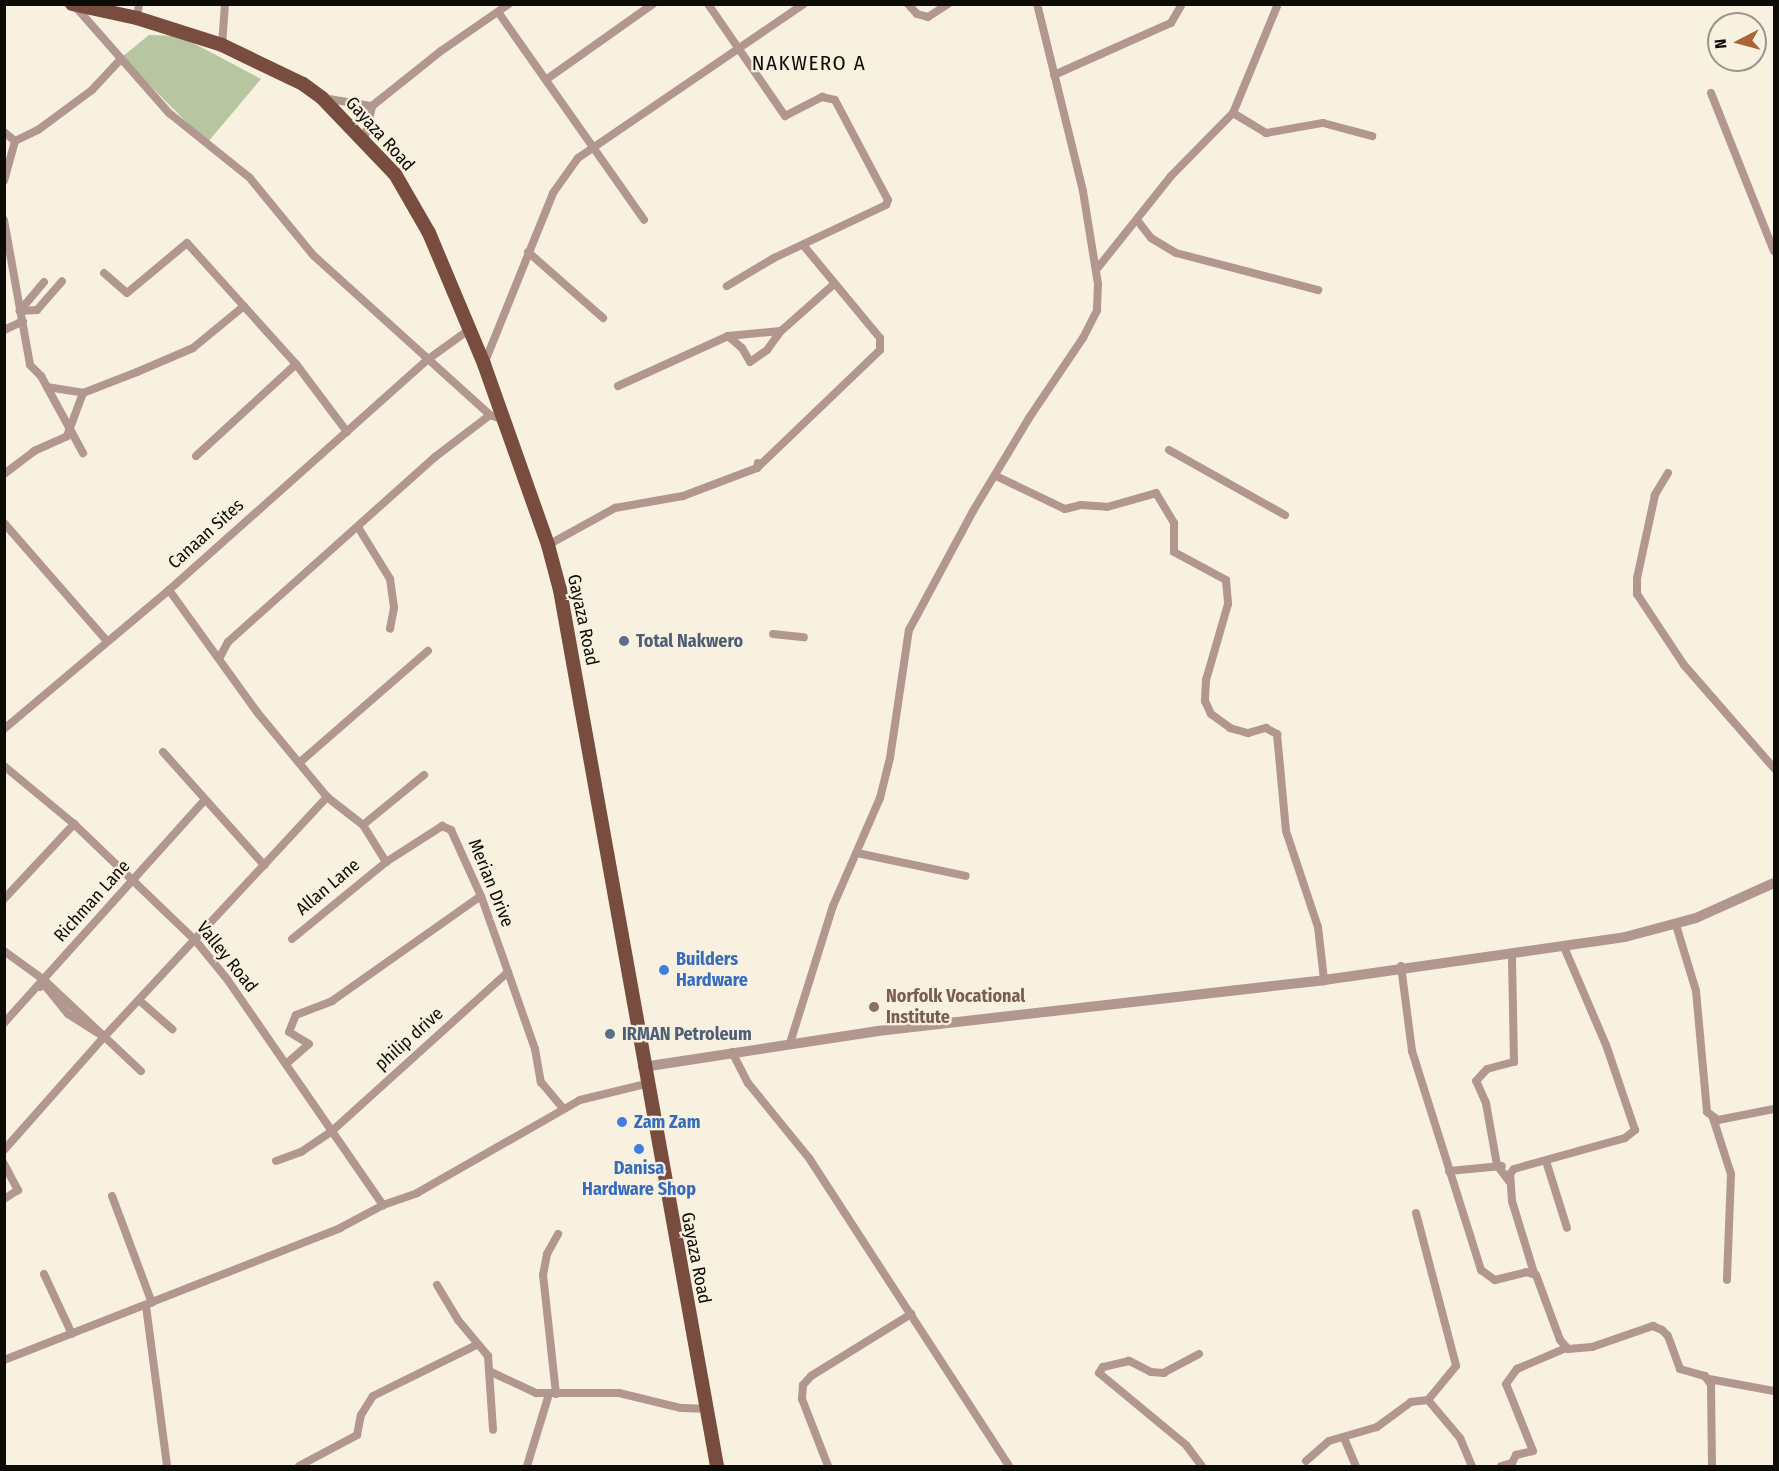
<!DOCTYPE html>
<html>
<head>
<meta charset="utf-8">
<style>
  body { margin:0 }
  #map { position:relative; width:1779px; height:1471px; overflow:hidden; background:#f8f1e0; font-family:"Fira Sans Condensed",sans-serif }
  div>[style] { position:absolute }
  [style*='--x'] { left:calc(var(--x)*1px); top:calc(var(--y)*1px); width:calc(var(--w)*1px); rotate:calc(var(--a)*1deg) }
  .green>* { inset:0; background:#b7c5a0 }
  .minor>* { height:8px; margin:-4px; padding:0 4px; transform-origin:4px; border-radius:4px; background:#b1978f }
  .tertiary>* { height:10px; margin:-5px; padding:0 5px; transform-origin:5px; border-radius:5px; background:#b1978f }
  .primary>* { height:14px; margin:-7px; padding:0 7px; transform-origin:7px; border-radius:7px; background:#784d3f }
  .dots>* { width:16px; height:16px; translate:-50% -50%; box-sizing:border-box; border:3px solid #f8f1e0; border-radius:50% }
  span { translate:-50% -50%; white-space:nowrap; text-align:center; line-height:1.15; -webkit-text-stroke:4.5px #f8f1e0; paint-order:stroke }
  .street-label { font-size:18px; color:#0d0b06 }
  .service-label { font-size:18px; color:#4e5e75; font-weight:700 }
  .left { translate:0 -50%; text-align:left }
  .shop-label { font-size:18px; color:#366cbe; font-weight:700 }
  .education-label { font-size:18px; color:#785e54; font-weight:700 }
  .quarter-label { font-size:21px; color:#0d0b06; letter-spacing:1.5px }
  .frame { position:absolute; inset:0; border:6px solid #0d0b06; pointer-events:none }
  .north { position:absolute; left:1707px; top:12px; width:60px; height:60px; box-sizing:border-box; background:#f8f1e0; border:2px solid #9a9589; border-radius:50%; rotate:264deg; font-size:16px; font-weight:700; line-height:24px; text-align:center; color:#0d0b06 }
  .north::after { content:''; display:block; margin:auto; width:21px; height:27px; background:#a96634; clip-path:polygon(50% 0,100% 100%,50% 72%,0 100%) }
</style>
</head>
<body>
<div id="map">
  <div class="green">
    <div style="clip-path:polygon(149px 35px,180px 36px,261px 79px,207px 143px,122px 57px)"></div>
  </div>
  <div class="minor">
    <div style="--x:708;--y:4;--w:136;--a:55.5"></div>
    <div style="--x:785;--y:116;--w:42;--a:-27.2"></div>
    <div style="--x:822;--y:97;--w:13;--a:13"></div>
    <div style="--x:835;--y:100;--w:113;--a:62.1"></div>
    <div style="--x:888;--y:200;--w:5;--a:112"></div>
    <div style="--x:886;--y:205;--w:124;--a:154.7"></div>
    <div style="--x:774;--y:258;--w:55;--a:149.2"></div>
    <div style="--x:908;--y:4;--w:13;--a:48"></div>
    <div style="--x:917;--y:14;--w:11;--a:15"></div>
    <div style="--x:928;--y:17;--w:24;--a:-33"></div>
    <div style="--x:74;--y:5;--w:144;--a:48.7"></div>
    <div style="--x:169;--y:113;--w:102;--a:38.7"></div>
    <div style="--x:249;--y:177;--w:101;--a:50.6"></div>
    <div style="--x:313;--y:255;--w:239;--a:42.1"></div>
    <div style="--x:498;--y:12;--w:254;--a:54.9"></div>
    <div style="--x:137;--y:18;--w:14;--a:-82"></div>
    <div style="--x:222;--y:45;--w:41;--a:-85.8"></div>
    <div style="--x:1054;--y:75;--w:128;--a:-24"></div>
    <div style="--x:1171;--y:23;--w:22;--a:-60"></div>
    <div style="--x:547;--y:79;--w:130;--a:-35.3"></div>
    <div style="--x:1711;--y:93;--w:170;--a:68.3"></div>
    <div style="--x:323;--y:98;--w:50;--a:9.3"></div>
    <div style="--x:1233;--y:113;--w:39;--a:31"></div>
    <div style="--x:1266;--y:133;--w:58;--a:-10"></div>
    <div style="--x:1323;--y:123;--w:51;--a:14.9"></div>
    <div style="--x:4;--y:132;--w:14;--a:39"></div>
    <div style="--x:15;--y:141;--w:25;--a:-26"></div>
    <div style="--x:38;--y:130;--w:67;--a:-36.5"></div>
    <div style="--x:92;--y:90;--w:41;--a:-47"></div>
    <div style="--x:364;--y:141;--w:36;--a:-77"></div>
    <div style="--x:372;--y:106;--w:88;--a:-38.6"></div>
    <div style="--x:441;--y:51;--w:83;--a:-34.7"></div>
    <div style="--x:4;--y:181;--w:41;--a:-74.6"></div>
    <div style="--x:4;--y:220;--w:147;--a:79.8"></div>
    <div style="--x:30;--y:365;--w:16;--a:45"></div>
    <div style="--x:41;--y:376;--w:88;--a:61.4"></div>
    <div style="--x:1137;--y:220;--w:23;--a:52"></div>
    <div style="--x:1151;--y:238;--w:29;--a:31"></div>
    <div style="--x:1176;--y:253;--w:147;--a:14.6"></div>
    <div style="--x:528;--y:252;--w:100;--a:41.3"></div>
    <div style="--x:1096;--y:270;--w:120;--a:-51.4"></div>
    <div style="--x:1171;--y:176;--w:88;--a:-45.5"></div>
    <div style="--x:1233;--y:113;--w:118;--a:-67.6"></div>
    <div style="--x:104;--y:273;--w:30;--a:41"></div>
    <div style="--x:127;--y:293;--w:78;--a:-39.8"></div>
    <div style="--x:187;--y:243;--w:163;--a:48"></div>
    <div style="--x:296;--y:364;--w:85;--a:53.1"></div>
    <div style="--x:44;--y:282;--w:38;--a:130"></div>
    <div style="--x:20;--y:311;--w:17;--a:-3"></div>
    <div style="--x:37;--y:310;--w:38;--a:-49"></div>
    <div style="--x:4;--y:330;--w:21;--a:-25"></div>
    <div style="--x:728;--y:336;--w:18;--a:41"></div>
    <div style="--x:742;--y:348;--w:16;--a:60"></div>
    <div style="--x:750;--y:362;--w:21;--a:-35"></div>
    <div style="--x:767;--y:350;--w:24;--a:-54"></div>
    <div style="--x:484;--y:364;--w:184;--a:-68"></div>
    <div style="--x:553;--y:193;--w:43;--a:-54.5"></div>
    <div style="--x:578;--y:158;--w:273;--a:-34.3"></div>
    <div style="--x:618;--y:386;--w:121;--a:-24.4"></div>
    <div style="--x:728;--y:336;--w:53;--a:-5.4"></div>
    <div style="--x:781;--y:331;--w:69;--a:-41.5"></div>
    <div style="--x:47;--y:387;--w:36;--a:9"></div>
    <div style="--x:83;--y:393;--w:58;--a:-21.3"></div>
    <div style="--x:137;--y:372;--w:61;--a:-23.2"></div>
    <div style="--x:193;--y:348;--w:66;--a:-39.5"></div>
    <div style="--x:1169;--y:450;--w:133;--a:29.3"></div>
    <div style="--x:196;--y:456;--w:136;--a:-42.6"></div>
    <div style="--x:757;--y:468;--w:170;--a:-43.8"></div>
    <div style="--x:880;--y:350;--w:12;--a:-90"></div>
    <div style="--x:880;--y:338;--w:121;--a:-129.6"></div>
    <div style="--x:1668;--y:473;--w:26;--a:121"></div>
    <div style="--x:1655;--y:495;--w:85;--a:102.2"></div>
    <div style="--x:1637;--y:578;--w:16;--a:90"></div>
    <div style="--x:1637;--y:594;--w:85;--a:56.5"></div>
    <div style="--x:1684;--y:665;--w:137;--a:48.9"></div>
    <div style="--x:4;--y:474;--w:38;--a:-37"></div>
    <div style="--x:34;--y:451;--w:36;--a:-24"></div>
    <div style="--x:67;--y:436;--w:46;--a:-69.6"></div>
    <div style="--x:996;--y:476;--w:76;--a:25.6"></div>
    <div style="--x:1065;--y:509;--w:16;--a:-14"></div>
    <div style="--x:1081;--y:505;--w:26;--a:4"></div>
    <div style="--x:1107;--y:507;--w:51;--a:-15.9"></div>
    <div style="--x:1156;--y:493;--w:35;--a:59"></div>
    <div style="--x:1174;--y:523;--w:29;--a:90"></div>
    <div style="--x:1174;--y:552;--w:59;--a:28.3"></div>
    <div style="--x:1226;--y:580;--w:24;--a:85"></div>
    <div style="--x:1228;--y:604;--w:79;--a:106.1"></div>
    <div style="--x:1206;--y:680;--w:21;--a:93"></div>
    <div style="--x:1205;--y:701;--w:14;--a:65"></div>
    <div style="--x:1211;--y:714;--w:24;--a:36"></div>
    <div style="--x:1230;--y:728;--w:19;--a:16"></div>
    <div style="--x:1248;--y:733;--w:19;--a:-16"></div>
    <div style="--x:1266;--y:728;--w:13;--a:29"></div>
    <div style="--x:1277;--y:734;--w:97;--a:84.7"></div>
    <div style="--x:1286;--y:831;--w:101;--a:71.6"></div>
    <div style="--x:1318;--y:927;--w:53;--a:83.5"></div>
    <div style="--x:4;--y:523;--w:157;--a:48.9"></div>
    <div style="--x:358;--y:527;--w:61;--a:58.4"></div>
    <div style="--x:390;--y:579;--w:29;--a:82"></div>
    <div style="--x:394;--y:608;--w:21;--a:101"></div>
    <div style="--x:548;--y:545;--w:77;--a:-28.9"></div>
    <div style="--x:615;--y:508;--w:69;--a:-10"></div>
    <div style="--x:683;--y:496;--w:79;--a:-20.7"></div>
    <div style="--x:757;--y:468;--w:5;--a:-79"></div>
    <div style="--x:169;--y:590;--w:150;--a:54.2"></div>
    <div style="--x:257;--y:712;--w:110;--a:50.5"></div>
    <div style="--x:327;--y:797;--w:46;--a:37.9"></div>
    <div style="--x:363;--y:825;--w:44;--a:58.1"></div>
    <div style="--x:386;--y:862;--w:67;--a:-32.7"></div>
    <div style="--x:442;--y:826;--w:10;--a:24"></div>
    <div style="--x:451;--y:830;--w:72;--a:65.6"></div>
    <div style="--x:481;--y:896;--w:81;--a:70.4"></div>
    <div style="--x:508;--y:972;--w:82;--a:70.7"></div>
    <div style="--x:535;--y:1049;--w:34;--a:80"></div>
    <div style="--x:541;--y:1082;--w:35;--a:50"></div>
    <div style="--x:773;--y:634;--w:31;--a:6"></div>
    <div style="--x:220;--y:657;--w:17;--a:-62"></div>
    <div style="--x:228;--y:642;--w:278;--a:-41.8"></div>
    <div style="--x:435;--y:457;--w:69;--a:-37.4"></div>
    <div style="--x:490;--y:415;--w:12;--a:20"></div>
    <div style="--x:4;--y:729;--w:216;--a:-40.1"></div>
    <div style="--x:169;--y:590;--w:346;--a:-41.7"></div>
    <div style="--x:427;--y:360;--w:53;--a:-35.8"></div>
    <div style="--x:163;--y:752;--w:152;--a:48.2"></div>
    <div style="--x:299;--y:763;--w:171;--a:-41"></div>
    <div style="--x:4;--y:766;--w:91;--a:39.6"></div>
    <div style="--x:74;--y:824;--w:168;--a:43.8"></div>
    <div style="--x:195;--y:940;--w:50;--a:50.6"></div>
    <div style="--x:227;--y:979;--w:275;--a:55.4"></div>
    <div style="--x:363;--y:825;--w:79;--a:-39.3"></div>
    <div style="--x:857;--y:853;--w:111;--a:11.9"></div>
    <div style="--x:4;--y:899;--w:103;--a:-47"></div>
    <div style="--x:1676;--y:925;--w:69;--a:73.1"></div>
    <div style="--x:1696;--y:991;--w:121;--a:84.8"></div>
    <div style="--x:1707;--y:1112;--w:14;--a:36"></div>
    <div style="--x:1718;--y:1120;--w:57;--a:-11.1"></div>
    <div style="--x:292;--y:939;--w:122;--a:-39.3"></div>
    <div style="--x:4;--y:951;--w:49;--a:35.9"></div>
    <div style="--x:44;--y:980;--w:133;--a:43.2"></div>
    <div style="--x:1401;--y:966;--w:86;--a:82.6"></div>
    <div style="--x:1412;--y:1051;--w:230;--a:72.5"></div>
    <div style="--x:1481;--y:1270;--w:17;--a:36"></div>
    <div style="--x:1495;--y:1280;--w:32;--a:-14"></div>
    <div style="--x:1526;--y:1272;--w:10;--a:17"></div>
    <div style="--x:1536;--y:1275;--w:69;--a:69.7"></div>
    <div style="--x:1560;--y:1340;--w:12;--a:48"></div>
    <div style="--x:1568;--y:1349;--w:24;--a:-5"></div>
    <div style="--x:1592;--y:1347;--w:65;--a:-19"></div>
    <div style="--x:1653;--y:1326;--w:10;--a:24"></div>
    <div style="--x:1662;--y:1330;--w:8;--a:45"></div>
    <div style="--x:1668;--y:1336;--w:35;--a:70"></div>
    <div style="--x:1680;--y:1369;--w:26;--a:16"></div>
    <div style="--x:1705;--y:1376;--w:11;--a:56"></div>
    <div style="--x:1711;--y:1385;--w:81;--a:89.3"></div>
    <div style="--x:140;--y:1001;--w:43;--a:41.2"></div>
    <div style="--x:4;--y:1023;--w:299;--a:-48"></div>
    <div style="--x:104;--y:1037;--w:328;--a:-47.1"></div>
    <div style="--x:790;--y:1043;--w:144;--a:-72.6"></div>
    <div style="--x:833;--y:906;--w:118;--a:-66.5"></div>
    <div style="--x:880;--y:798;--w:41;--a:-76"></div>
    <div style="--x:890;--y:758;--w:129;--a:-81.6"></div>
    <div style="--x:909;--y:630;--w:135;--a:-61.7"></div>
    <div style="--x:973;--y:511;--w:109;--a:-58.9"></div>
    <div style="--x:1029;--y:418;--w:97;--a:-56"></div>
    <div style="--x:1083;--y:338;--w:31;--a:-63"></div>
    <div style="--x:1097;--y:310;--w:26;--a:-88"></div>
    <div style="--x:1098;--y:284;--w:94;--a:-99.2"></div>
    <div style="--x:1083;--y:191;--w:193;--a:-103.8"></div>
    <div style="--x:732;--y:1052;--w:35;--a:63"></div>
    <div style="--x:748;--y:1083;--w:97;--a:50.9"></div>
    <div style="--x:809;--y:1158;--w:367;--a:57"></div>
    <div style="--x:286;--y:1064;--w:30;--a:-41"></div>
    <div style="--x:309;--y:1044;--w:23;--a:-149"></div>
    <div style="--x:289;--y:1032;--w:18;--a:-68"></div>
    <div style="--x:296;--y:1015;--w:39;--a:-21"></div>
    <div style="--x:332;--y:1001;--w:182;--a:-35.2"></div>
    <div style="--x:1713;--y:1118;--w:59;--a:72.2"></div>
    <div style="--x:1731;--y:1174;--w:106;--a:92.2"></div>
    <div style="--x:4;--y:1150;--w:151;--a:-48.5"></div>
    <div style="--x:104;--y:1037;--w:43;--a:-147.4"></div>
    <div style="--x:68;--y:1014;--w:40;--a:-129"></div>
    <div style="--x:43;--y:983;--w:5;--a:127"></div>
    <div style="--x:276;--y:1161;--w:27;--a:-20"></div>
    <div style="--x:301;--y:1152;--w:37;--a:-34"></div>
    <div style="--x:332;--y:1131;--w:237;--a:-42.1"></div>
    <div style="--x:1546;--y:1161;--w:70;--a:72.6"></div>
    <div style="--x:4;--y:1164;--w:30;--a:62"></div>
    <div style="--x:18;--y:1190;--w:17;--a:147"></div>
    <div style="--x:1449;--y:1171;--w:53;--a:-5.4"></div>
    <div style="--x:1509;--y:1181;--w:20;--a:-127"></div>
    <div style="--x:1497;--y:1165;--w:63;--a:-100.1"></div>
    <div style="--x:1486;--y:1103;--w:24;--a:-114"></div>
    <div style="--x:1476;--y:1081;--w:16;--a:-47"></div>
    <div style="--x:1487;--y:1069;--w:28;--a:-15"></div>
    <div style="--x:1514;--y:1062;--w:109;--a:-91.1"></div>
    <div style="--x:112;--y:1196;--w:114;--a:69.5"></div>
    <div style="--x:1416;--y:1213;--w:158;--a:75.3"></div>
    <div style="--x:1456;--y:1366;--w:44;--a:129.5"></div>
    <div style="--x:1534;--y:1273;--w:75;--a:-107"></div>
    <div style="--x:1512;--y:1201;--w:27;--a:-94"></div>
    <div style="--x:1510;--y:1174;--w:6;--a:-51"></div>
    <div style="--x:1514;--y:1169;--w:115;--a:-15.6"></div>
    <div style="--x:1625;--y:1138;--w:13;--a:-39"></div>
    <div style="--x:1635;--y:1130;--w:90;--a:-108.8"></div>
    <div style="--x:1606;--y:1045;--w:107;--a:-113.2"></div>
    <div style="--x:44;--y:1274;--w:66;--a:65"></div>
    <div style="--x:437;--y:1285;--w:41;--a:59"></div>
    <div style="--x:458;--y:1320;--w:47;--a:50.2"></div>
    <div style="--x:488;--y:1356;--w:74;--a:86.1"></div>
    <div style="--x:146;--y:1306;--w:161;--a:82.5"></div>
    <div style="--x:1199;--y:1354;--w:40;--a:152"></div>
    <div style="--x:1164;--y:1373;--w:13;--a:-176"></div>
    <div style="--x:1151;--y:1372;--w:25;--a:-153"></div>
    <div style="--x:1129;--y:1361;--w:27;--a:167"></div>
    <div style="--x:1103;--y:1367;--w:7;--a:124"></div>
    <div style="--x:1099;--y:1373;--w:113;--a:39.6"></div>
    <div style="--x:1186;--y:1445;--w:26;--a:53"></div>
    <div style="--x:4;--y:1360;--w:361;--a:-21.4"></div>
    <div style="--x:340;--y:1228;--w:49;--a:-28.1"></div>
    <div style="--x:383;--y:1205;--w:36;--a:-19"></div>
    <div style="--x:417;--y:1193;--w:188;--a:-29.7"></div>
    <div style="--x:580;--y:1100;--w:67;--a:-13.8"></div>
    <div style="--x:491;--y:1372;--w:50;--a:25"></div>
    <div style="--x:536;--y:1393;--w:83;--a:0"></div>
    <div style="--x:619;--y:1393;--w:64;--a:13.6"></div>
    <div style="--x:681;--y:1408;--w:25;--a:2"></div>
    <div style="--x:1709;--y:1379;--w:66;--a:10.5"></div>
    <div style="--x:556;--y:1394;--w:120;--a:-96.2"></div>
    <div style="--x:543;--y:1275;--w:21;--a:-79"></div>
    <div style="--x:547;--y:1254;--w:23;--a:-61"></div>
    <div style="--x:1344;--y:1438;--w:30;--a:67"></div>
    <div style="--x:1306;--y:1461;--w:30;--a:-41"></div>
    <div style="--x:1329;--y:1441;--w:50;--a:-16.3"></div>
    <div style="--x:1377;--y:1427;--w:42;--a:-36.3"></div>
    <div style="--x:1411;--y:1402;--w:17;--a:-7"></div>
    <div style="--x:1428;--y:1400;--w:50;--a:49.9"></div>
    <div style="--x:1460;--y:1438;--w:30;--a:67"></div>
    <div style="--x:299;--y:1466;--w:66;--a:-28.1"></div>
    <div style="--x:357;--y:1435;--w:20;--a:-79"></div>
    <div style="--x:361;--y:1415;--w:22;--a:-58"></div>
    <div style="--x:373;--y:1396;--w:115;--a:-26.3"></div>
    <div style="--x:527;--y:1466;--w:75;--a:-73"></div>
    <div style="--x:828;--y:1466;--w:72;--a:-111.2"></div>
    <div style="--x:802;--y:1399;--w:14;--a:-86"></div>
    <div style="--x:803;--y:1385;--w:12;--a:-48"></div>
    <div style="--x:811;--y:1376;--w:118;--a:-31.8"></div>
    <div style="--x:1501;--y:1466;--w:11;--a:-15"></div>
    <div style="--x:1512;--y:1463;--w:9;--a:-63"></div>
    <div style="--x:1516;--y:1455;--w:17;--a:-13"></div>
    <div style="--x:1533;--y:1451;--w:72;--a:-111.9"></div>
    <div style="--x:1506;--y:1384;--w:19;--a:-54"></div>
    <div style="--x:1517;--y:1369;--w:53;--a:-23.2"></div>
  </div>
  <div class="tertiary">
    <div style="--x:643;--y:1067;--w:238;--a:-8.7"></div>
    <div style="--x:878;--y:1031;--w:449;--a:-6.5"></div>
    <div style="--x:1324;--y:980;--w:304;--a:-8.1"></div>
    <div style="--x:1625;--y:937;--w:73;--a:-15"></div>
    <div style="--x:1696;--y:918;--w:85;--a:-24.2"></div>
  </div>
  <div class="primary">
    <div style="--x:72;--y:4;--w:66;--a:12.2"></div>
    <div style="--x:137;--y:18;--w:89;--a:17.6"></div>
    <div style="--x:222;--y:45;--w:90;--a:25.7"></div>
    <div style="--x:303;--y:84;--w:24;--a:36"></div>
    <div style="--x:322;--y:98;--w:105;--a:46.2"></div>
    <div style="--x:395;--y:174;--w:68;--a:60"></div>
    <div style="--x:429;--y:233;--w:142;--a:67.2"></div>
    <div style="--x:484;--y:364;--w:192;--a:70.5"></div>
    <div style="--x:548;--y:545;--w:47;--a:75.1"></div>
    <div style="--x:560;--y:590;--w:890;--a:79.84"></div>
  </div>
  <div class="dots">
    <div style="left:624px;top:641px;background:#5c6f8a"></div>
    <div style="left:664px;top:970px;background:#3f7fe0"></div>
    <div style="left:874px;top:1007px;background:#8d6e63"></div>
    <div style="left:610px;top:1034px;background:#5c6f8a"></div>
    <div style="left:622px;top:1122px;background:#3f7fe0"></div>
    <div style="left:639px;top:1149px;background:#3f7fe0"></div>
  </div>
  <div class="street-label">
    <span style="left:380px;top:134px;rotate:48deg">Gayaza Road</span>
    <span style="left:206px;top:534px;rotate:-42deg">Canaan Sites</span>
    <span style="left:583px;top:620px;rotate:78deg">Gayaza Road</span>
    <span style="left:491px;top:883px;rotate:68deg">Merian Drive</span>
    <span style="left:328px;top:887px;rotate:-40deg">Allan Lane</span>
    <span style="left:92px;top:901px;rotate:-48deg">Richman Lane</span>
    <span style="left:227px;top:957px;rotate:51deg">Valley Road</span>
    <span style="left:409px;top:1039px;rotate:-42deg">philip drive</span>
    <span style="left:696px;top:1258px;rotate:79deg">Gayaza Road</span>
  </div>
  <div class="service-label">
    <span class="left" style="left:636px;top:641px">Total Nakwero</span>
    <span class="left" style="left:622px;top:1034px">IRMAN Petroleum</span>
  </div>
  <div class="shop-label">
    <span class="left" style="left:676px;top:970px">Builders<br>Hardware</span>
    <span class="left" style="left:634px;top:1122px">Zam Zam</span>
    <span style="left:639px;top:1179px">Danisa<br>Hardware Shop</span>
  </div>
  <div class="education-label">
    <span class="left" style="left:886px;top:1007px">Norfolk Vocational<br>Institute</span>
  </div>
  <div class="quarter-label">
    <span style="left:809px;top:63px">NAKWERO A</span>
  </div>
  <div class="frame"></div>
  <div class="north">N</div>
</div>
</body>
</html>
